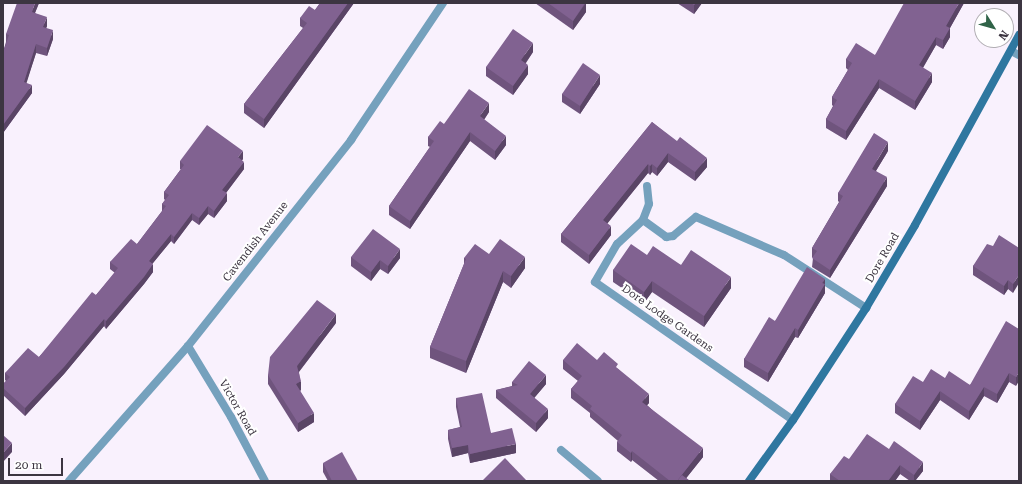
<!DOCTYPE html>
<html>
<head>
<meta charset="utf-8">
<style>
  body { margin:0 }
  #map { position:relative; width:1022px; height:484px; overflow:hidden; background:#f9f1fd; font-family:"Roboto Serif",serif }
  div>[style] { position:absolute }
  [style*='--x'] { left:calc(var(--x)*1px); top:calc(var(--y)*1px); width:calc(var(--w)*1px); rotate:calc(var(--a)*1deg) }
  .street>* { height:8px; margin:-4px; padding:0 4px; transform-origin:4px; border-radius:4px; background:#75a1bd }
  .secondary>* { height:8px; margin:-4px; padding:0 4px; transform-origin:4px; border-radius:4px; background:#2f77a0 }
  .wall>* { inset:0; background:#6f547d }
  .shaded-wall>* { inset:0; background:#5a4566 }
  .building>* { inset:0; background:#816291 }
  span { translate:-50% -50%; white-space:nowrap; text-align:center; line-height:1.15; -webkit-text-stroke:4px #fff; paint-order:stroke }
  .street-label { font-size:11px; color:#3c3541 }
  .frame { position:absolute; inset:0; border:4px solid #3c3541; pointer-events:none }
  .north { position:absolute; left:974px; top:8px; width:40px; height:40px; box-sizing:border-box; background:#fff; border:1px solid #b1aeb3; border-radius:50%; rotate:127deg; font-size:11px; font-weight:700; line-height:16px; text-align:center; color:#3c3541 }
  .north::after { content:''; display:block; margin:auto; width:14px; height:18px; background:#306348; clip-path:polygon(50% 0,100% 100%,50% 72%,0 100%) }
  .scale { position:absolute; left:8px; top:458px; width:55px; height:18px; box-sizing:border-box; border:2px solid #3c3541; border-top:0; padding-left:5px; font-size:12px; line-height:14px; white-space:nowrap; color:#3c3541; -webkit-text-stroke:3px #fff; paint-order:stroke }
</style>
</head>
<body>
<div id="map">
  <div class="street">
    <div style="--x:1011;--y:51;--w:9;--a:27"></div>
    <div style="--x:647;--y:186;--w:18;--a:84"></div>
    <div style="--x:649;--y:204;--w:17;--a:111"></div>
    <div style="--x:643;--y:220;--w:35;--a:137"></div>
    <div style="--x:617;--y:244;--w:44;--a:120.1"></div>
    <div style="--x:595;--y:282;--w:241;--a:34.9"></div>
    <div style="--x:643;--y:220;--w:29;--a:36"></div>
    <div style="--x:666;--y:237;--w:7;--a:-8"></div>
    <div style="--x:673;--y:236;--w:30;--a:-40"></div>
    <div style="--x:696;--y:217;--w:96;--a:23.4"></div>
    <div style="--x:784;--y:255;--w:98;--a:32.9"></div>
    <div style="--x:188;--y:346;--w:83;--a:58.8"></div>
    <div style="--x:231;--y:417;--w:72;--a:62"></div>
    <div style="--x:561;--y:450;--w:48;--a:40"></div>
    <div style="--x:69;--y:481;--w:180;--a:-48.6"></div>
    <div style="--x:188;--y:346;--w:263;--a:-51.6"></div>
    <div style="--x:351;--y:140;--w:165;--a:-56.1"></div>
  </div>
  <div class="secondary">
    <div style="--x:749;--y:481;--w:75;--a:-54.2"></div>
    <div style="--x:793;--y:420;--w:134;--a:-56.9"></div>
    <div style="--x:866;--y:308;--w:96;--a:-59.4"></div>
    <div style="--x:915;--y:225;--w:217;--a:-61.3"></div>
  </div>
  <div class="wall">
    <div style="clip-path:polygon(39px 3px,35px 13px,47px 26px,46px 28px,53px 39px,47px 56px,36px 53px,26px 83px,32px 93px,3px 133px,3px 52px,6px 42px,6px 34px)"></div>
    <div style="clip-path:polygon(320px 3px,354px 3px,264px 128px,244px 113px,244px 104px,303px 28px,300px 26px,300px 18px,315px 10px)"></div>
    <div style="clip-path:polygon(535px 3px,586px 3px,586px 12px,573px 30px)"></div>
    <div style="clip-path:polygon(677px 3px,702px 3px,694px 14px)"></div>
    <div style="clip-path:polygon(964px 3px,950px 28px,950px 37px,943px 49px,936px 45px,923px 68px,932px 82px,915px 110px,879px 88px,846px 140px,826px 128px,826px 119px,833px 106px,832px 105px,832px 97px,848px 70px,846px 68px,846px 59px,875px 55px)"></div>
    <div style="clip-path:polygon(533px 52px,526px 63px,528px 74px,513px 95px,486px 76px,486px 67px)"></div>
    <div style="clip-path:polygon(600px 84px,580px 114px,562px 102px,562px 94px)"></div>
    <div style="clip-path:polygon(489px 112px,484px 120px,506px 145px,495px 160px,470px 141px,410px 229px,389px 215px,389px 206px,430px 147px,428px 146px,428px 137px,444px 124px)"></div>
    <div style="clip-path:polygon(652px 122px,707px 167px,695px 181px,668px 162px,657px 176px,652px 172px,650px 175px,648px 173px,607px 223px,611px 235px,589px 264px,561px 242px,561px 234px)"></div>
    <div style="clip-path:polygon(888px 151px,876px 171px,887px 186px,830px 278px,812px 267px,813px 258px,812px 257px,812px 248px,839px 202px,838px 201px,838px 193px)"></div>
    <div style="clip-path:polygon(243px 159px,242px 160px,244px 169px,226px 193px,227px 201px,214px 218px,208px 214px,199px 225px,192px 220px,174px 244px,171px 241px,152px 264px,153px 272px,144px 284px,106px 329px,104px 326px,64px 374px,25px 416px,3px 395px,3px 384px,6px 381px,5px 380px,5px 373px,39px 357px,96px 295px,115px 273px,110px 269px,110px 262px,137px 244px,162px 211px,162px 204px,165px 200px,164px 199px,164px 192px,181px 169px,180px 169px,180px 161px)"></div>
    <div style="clip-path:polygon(993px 246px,1019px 248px,1013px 293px,1008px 289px,1004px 295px,973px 275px,973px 266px)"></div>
    <div style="clip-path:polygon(489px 254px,525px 268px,511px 288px,503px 282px,466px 373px,430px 358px,430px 347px,464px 264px,464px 258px)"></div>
    <div style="clip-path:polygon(647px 255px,681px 265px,731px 288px,704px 327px,652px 292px,644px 303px,613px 282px,613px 270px)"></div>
    <div style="clip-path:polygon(351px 257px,400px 258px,388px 274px,380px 269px,371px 281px,351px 266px)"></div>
    <div style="clip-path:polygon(825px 279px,825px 293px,798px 338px,795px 337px,768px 382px,744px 367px,744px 359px,775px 321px)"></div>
    <div style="clip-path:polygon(336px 323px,299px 372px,301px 390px,300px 391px,314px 422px,298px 432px,268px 384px,268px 375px)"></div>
    <div style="clip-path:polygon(1019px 329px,1016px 386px,1009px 382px,997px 403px,984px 396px,969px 420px,940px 400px,920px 430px,895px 413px,895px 404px,923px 382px,945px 378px,970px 385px)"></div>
    <div style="clip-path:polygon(563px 360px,597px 360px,618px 369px,649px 403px,647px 405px,703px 457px,686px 478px,690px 481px,659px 481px,632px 460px,631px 462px,617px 451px,617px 442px,618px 441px,590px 417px,590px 413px,571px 398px,571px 389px,578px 381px,563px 369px)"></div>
    <div style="clip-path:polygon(512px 382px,546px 384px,534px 398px,548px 418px,536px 432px,496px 398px,496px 390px,512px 386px)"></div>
    <div style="clip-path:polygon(456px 398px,491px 433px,516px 453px,470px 463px,468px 453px,452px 457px,448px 439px,448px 430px,460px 427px,456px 407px)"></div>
    <div style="clip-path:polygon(889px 449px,923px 471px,915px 481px,910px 481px,900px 474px,895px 481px,830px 481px,830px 474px,849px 459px)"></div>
    <div style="clip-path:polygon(323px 463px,358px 481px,328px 481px,323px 472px)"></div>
  </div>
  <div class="shaded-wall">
    <div style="clip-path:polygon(35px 3px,39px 3px,32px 20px,32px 12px)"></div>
    <div style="clip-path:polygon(348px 3px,354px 3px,264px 128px,264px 119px)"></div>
    <div style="clip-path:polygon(586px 3px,586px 12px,573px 30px,573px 21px)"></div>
    <div style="clip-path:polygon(696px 3px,702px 3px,694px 14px,694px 5px)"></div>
    <div style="clip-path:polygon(959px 3px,964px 3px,946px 35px,946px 26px)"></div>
    <div style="clip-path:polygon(47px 17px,47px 26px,43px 36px,43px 27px)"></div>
    <div style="clip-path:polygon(950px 28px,950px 37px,943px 49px,943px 40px)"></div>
    <div style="clip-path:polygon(53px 30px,53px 39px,47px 56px,47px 48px)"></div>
    <div style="clip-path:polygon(936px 37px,936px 45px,919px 74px,919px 65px)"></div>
    <div style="clip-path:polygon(533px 43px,533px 52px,521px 69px,521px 60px)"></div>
    <div style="clip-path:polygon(36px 44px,36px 53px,24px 91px,24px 82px)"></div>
    <div style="clip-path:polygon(528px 65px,528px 74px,513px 95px,513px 86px)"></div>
    <div style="clip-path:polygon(932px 73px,932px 82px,915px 110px,915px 101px)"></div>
    <div style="clip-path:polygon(600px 75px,600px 84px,580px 114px,580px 106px)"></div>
    <div style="clip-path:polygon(879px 79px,879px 88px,846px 140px,846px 131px)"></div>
    <div style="clip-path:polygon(32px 85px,32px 93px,3px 133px,3px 125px)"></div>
    <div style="clip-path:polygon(489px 103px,489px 112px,480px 125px,480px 116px)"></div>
    <div style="clip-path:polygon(470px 132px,470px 141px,410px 229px,410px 221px)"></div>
    <div style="clip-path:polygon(506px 136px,506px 145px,495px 160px,495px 151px)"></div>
    <div style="clip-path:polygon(888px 142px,888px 151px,872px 177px,872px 169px)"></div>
    <div style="clip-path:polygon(243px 151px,243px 159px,238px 165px,238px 157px)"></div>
    <div style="clip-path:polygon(668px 153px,668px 162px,657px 176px,657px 168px)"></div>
    <div style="clip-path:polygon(707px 158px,707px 167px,695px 181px,695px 172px)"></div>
    <div style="clip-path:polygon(244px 162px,244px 169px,222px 198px,222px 190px)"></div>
    <div style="clip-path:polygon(648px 164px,648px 173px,603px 229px,603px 220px)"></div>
    <div style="clip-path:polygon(652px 164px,652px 172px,650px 175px,650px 166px)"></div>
    <div style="clip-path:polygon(887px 177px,887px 186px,830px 278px,830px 270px)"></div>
    <div style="clip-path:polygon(227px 193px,227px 201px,214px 218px,214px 211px)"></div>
    <div style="clip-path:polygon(208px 206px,208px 214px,199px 225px,199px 218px)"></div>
    <div style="clip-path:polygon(192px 213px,192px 220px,174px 244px,174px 237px)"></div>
    <div style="clip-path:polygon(611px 226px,611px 235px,589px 264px,589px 255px)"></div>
    <div style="clip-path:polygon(171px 234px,171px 241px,149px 268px,149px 261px)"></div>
    <div style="clip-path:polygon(400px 249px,400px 258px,388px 274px,388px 266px)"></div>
    <div style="clip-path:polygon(525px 257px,525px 268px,511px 288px,511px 276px)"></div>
    <div style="clip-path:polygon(380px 260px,380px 269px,371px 281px,371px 272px)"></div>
    <div style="clip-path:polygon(153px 264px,153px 272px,144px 284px,106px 329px,106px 321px)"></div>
    <div style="clip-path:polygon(503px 271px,503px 282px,466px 373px,466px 361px)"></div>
    <div style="clip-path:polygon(1019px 275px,1019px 283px,1013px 293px,1013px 284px)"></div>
    <div style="clip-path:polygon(731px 277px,731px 288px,704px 327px,704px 316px)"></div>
    <div style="clip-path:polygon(825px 279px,825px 293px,798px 338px,798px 330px)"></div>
    <div style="clip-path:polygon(1008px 280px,1008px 289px,1004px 295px,1004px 286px)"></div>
    <div style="clip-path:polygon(652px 281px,652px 292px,644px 303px,644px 292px)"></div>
    <div style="clip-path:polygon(336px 314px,336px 323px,297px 374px,297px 366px)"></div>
    <div style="clip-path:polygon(104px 319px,104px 326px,64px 374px,25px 416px,25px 408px)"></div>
    <div style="clip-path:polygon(795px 328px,795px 337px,768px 382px,768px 373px)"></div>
    <div style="clip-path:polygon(1019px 372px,1019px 381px,1016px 386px,1016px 377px)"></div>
    <div style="clip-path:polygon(1009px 373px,1009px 382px,997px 403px,997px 394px)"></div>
    <div style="clip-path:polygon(546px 375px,546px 384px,530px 403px,530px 394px)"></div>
    <div style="clip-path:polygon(301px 381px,301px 390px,296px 393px,296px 384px)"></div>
    <div style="clip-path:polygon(984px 387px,984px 396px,969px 420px,969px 411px)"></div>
    <div style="clip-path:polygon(940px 391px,940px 400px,920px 430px,920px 421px)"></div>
    <div style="clip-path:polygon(649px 394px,649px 403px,642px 411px,642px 402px)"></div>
    <div style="clip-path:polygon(548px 409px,548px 418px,536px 432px,536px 423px)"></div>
    <div style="clip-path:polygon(314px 413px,314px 422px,298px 432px,298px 423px)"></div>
    <div style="clip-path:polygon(12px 443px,12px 452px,3px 462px,3px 453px)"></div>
    <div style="clip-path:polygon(516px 444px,516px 453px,470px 463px,470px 454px)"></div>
    <div style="clip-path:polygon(468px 445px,468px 453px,452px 457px,452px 448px)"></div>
    <div style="clip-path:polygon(703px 448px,703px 457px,684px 481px,677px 481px)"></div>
    <div style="clip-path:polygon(632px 451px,632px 460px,631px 462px,631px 453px)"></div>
    <div style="clip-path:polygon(923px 462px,923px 471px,915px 481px,914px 481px,914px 475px)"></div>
    <div style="clip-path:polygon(900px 465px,900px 474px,895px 481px,888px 481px)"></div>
  </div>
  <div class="building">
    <div style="clip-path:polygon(17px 3px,35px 3px,32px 12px,47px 17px,43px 27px,53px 30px,47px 48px,36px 44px,24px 82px,32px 85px,3px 125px,3px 79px,4px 77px,3px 76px,3px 52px,9px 35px,6px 34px)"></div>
    <div style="clip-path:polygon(320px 3px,348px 3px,264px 119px,244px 104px,307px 23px,300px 18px,309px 6px,315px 10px)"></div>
    <div style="clip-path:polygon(548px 3px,585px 3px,573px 21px)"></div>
    <div style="clip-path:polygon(691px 3px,696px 3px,694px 5px)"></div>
    <div style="clip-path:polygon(904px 3px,959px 3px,946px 26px,950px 28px,943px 40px,936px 37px,919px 65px,932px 73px,915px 101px,879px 79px,846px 131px,826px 119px,837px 100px,832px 97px,852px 63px,846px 59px,856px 43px,875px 55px)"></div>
    <div style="clip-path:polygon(513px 29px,533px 43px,521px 60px,528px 65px,513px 86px,486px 67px)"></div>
    <div style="clip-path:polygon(583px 63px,600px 75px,580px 106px,562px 94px)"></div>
    <div style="clip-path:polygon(469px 89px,489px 103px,480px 116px,506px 136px,495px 151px,470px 132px,410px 221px,389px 206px,434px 141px,428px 137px,440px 121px,444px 124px)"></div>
    <div style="clip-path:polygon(652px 122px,677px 141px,680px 137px,707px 158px,695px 172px,668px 153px,657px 168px,652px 164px,650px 166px,648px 164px,603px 220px,611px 226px,589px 255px,561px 234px)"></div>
    <div style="clip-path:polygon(207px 125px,243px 151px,238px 157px,244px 162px,222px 190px,227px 193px,214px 211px,208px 206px,199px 218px,192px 213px,174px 237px,171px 234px,149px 261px,153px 264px,144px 277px,106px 321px,104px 319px,64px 367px,25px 408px,3px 388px,3px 384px,10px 377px,5px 373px,28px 348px,39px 357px,92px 292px,96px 295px,118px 268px,110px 262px,131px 239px,137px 244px,166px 206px,162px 204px,169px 195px,164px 192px,184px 165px,180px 161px)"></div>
    <div style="clip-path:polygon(874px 133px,888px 142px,872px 169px,887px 177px,830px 270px,812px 258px,817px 251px,812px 248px,843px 196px,838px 193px)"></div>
    <div style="clip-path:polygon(373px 229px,400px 249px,388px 266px,380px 260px,371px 272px,351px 257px)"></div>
    <div style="clip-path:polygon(999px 235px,1019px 248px,1019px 275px,1013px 284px,1008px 280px,1004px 286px,973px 266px,987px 244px,993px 246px)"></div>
    <div style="clip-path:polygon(500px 239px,525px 257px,511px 276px,503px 271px,466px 361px,430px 347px,466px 259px,464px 258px,475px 244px,489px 254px)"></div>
    <div style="clip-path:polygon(631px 244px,647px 255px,653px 246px,681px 265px,691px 250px,731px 277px,704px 316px,652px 281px,644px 292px,613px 270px)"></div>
    <div style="clip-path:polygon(807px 267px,825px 279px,822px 283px,825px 284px,798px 330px,795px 328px,768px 373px,744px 359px,769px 317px,775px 321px)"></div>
    <div style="clip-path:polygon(317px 300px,336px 314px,297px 366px,301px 381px,296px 384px,314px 413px,298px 423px,268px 375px,270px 357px)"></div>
    <div style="clip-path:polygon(1006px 321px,1019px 329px,1019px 372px,1016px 377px,1009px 373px,997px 394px,984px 387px,969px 411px,940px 391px,920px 421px,895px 404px,913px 376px,923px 382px,931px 369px,945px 378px,949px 371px,970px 385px)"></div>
    <div style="clip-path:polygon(577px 343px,597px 360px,604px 352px,618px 364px,616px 367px,649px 394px,642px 402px,703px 448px,677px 481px,670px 481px,632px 451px,631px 453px,617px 442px,622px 435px,590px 409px,592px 406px,571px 389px,582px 376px,563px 360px)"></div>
    <div style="clip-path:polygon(529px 361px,546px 375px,530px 394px,548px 409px,536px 423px,496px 390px,518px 385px,512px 382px)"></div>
    <div style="clip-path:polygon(482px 393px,491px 433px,512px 428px,516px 444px,470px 454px,468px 445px,452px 448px,448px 430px,462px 427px,456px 398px)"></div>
    <div style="clip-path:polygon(867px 434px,889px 449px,894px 441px,923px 462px,914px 475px,900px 465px,888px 481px,840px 481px,830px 474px,844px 456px,849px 459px)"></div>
    <div style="clip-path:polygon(3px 435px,12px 443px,3px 453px)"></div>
    <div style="clip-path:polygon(342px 452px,358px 481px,332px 481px,323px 463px)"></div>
    <div style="clip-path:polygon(505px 458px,527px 481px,482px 481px)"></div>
    <div style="clip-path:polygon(682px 475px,690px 481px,677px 481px)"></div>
  </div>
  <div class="street-label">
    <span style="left:256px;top:242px;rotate:-52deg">Cavendish Avenue</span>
    <span style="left:883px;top:258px;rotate:-60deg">Dore Road</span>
    <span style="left:667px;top:319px;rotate:35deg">Dore Lodge Gardens</span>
    <span style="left:237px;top:408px;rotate:60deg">Victor Road</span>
  </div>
  <div class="frame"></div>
  <div class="north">N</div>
  <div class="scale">20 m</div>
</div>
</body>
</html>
